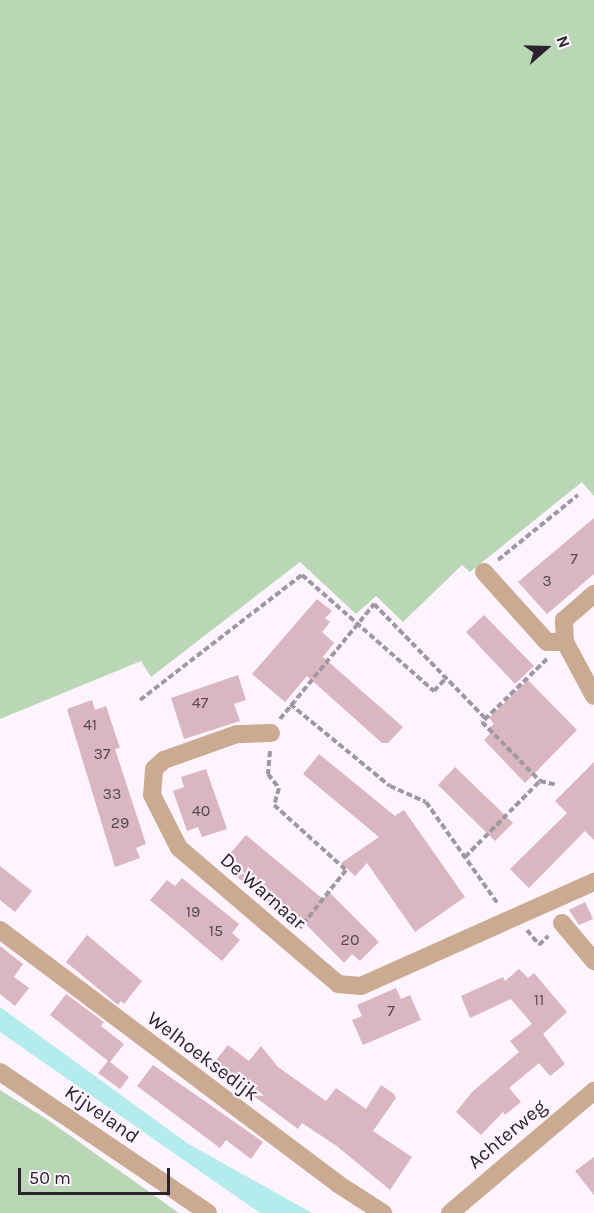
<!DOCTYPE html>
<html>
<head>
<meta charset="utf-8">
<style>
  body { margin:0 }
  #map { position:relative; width:594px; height:1213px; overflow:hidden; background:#fdf4ff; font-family:Karla,sans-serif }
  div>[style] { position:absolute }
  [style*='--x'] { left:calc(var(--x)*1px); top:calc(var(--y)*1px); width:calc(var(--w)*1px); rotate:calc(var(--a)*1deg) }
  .green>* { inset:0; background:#bad7b5 }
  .water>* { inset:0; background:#b4ebec }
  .building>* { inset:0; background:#dab6c1 }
  .path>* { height:4px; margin-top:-2px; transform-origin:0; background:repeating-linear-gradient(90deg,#9f97a1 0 6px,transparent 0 9px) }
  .minor>* { height:18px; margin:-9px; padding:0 9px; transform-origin:9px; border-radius:9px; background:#caaa90 }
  span { translate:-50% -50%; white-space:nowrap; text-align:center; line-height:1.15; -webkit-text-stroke:4.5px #fdf4ff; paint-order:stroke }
  .number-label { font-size:16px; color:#574852 }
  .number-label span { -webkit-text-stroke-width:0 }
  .street-label { font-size:20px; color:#2b232d }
  .north { position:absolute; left:516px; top:18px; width:60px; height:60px; -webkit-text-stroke:4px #fdf4ff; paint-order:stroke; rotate:70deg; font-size:16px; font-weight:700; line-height:24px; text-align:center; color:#2b232d }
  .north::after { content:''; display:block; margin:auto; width:21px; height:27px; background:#2b232d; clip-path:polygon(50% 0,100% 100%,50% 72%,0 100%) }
  .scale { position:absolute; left:18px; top:1168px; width:152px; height:27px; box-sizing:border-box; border:3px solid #2b232d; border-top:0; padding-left:8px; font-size:18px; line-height:21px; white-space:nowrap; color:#2b232d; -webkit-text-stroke:4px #fdf4ff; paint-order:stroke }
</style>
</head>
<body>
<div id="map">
  <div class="green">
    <div style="clip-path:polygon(0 0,594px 0,594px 496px,582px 482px,470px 572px,462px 565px,403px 622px,376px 596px,356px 614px,300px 562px,151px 677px,141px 661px,0 719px)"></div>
    <div style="clip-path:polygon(0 1090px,48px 1120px,179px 1213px,0 1213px)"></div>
  </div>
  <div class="water">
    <div style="clip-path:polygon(0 1007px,187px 1143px,312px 1213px,260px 1213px,0 1032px)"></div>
  </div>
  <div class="building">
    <div style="clip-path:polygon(594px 518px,594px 574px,547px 614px,518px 582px)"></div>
    <div style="clip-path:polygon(317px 599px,332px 611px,325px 618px,330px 622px,322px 632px,334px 643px,323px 657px,403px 727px,388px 743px,382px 743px,307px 676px,285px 702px,252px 674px)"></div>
    <div style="clip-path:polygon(484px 615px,534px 666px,515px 684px,466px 632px)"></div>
    <div style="clip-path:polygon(238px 675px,246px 700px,234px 704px,240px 721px,184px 739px,171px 698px)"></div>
    <div style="clip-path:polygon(528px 680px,577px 730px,525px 783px,484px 740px,493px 731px,489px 728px,494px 724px,489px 718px)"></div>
    <div style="clip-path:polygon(92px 700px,95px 710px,106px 706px,120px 748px,115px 749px,146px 844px,136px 848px,140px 858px,115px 867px,67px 709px)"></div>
    <div style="clip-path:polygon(319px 754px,395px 816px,404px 810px,465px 897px,415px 932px,367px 863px,355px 876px,341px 863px,379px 837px,303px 774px)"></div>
    <div style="clip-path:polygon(594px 762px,594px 840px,585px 831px,529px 888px,510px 869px,567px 813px,555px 801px)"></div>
    <div style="clip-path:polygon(455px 767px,513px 823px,495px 841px,438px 785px)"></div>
    <div style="clip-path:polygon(206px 769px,227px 829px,202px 837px,198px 827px,187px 831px,173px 791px,184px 787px,181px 777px)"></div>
    <div style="clip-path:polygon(246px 835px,323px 899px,329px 892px,379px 942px,360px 961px,352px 954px,344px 963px,293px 911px,287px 918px,267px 902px,230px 871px,237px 862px,229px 855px)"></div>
    <div style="clip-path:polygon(0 866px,32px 891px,15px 912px,0 900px)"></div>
    <div style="clip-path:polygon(182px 878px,239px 924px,232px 933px,240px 940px,222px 961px,150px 900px,167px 880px,175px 886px)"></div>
    <div style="clip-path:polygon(585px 902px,593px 919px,579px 925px,569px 910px)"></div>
    <div style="clip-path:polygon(87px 935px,142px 981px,124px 1004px,121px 1001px,118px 1005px,66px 962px)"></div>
    <div style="clip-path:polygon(0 946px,23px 964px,14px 977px,29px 988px,15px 1006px,0 994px)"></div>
    <div style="clip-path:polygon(519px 969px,528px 978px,534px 973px,567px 1012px,543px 1034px,565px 1064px,550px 1076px,539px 1063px,509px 1088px,521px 1102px,505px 1115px,503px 1112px,481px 1135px,456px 1112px,472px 1092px,519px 1052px,510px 1041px,532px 1024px,511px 999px,470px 1018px,461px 996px,503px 977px,505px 981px)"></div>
    <div style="clip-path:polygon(396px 988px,401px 999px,410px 995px,421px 1020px,363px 1045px,352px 1020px,362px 1016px,357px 1005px)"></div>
    <div style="clip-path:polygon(66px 994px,104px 1022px,101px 1026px,124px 1044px,110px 1062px,129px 1077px,120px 1089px,98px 1073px,108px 1061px,50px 1015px)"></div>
    <div style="clip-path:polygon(228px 1045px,249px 1061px,261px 1046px,278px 1067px,326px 1101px,336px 1088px,366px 1109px,381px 1085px,394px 1094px,396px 1098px,373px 1131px,412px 1157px,390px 1190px,338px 1147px,302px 1123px,298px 1129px,212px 1065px)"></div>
    <div style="clip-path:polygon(153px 1065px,263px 1142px,251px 1159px,226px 1140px,220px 1148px,137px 1086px)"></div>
    <div style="clip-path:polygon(594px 1157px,594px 1195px,575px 1171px)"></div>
  </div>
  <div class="path">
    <div style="--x:498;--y:560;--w:103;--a:-39.1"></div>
    <div style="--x:547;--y:659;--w:91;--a:135.9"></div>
    <div style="--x:482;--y:722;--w:83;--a:45.5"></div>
    <div style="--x:540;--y:781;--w:17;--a:13"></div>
    <div style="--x:140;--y:700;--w:205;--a:-37.7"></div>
    <div style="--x:302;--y:575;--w:176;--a:41.3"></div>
    <div style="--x:434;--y:691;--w:18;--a:-47"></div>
    <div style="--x:290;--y:704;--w:129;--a:39.4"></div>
    <div style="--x:390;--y:786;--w:39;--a:24"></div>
    <div style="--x:426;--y:802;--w:125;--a:54.8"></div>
    <div style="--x:280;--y:719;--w:149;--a:-50.7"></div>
    <div style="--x:374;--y:604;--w:161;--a:45.8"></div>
    <div style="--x:270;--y:751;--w:23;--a:95"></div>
    <div style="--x:268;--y:774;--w:18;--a:52"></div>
    <div style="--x:279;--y:788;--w:18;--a:106"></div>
    <div style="--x:274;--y:805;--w:97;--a:42.1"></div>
    <div style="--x:346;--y:870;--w:74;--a:128.4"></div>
    <div style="--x:465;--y:857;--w:107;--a:-45.4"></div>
    <div style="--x:527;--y:930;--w:19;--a:51"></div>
    <div style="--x:539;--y:945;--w:13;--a:-45"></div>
  </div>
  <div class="minor">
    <div style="--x:484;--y:572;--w:94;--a:48"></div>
    <div style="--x:547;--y:642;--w:18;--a:0"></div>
    <div style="--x:565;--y:642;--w:61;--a:61.8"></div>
    <div style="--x:565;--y:642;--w:22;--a:-93"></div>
    <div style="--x:564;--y:620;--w:40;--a:-41"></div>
    <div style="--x:271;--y:733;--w:34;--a:178"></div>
    <div style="--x:237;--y:734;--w:77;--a:160.4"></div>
    <div style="--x:164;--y:760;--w:13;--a:138"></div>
    <div style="--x:154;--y:769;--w:26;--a:94"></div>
    <div style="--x:152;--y:795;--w:59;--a:63"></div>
    <div style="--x:179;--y:848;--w:209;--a:40.5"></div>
    <div style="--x:338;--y:984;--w:23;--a:5"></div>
    <div style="--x:361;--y:986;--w:255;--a:-24.1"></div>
    <div style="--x:562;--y:923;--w:50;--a:49.9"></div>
    <div style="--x:0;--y:930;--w:423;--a:36.9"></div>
    <div style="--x:338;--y:1184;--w:54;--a:32.8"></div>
    <div style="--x:0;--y:1072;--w:251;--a:34.1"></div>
    <div style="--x:450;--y:1213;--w:189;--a:-40.3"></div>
  </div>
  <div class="number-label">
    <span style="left:574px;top:559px">7</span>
    <span style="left:547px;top:581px">3</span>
    <span style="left:200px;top:703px">47</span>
    <span style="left:90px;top:725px">41</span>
    <span style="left:102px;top:754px">37</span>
    <span style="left:112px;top:794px">33</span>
    <span style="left:201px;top:811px">40</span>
    <span style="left:120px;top:823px">29</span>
    <span style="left:193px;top:912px">19</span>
    <span style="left:216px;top:931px">15</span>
    <span style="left:350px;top:940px">20</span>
    <span style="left:539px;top:1000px">11</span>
    <span style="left:391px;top:1011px">7</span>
  </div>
  <div class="street-label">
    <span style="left:263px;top:891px;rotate:41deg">De Warnaar</span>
    <span style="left:203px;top:1056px;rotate:37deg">Welhoeksedijk</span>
    <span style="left:102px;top:1114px;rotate:35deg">Kijveland</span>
    <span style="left:507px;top:1134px;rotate:-40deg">Achterweg</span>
  </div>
  <div class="north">N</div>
  <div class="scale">50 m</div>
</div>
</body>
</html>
